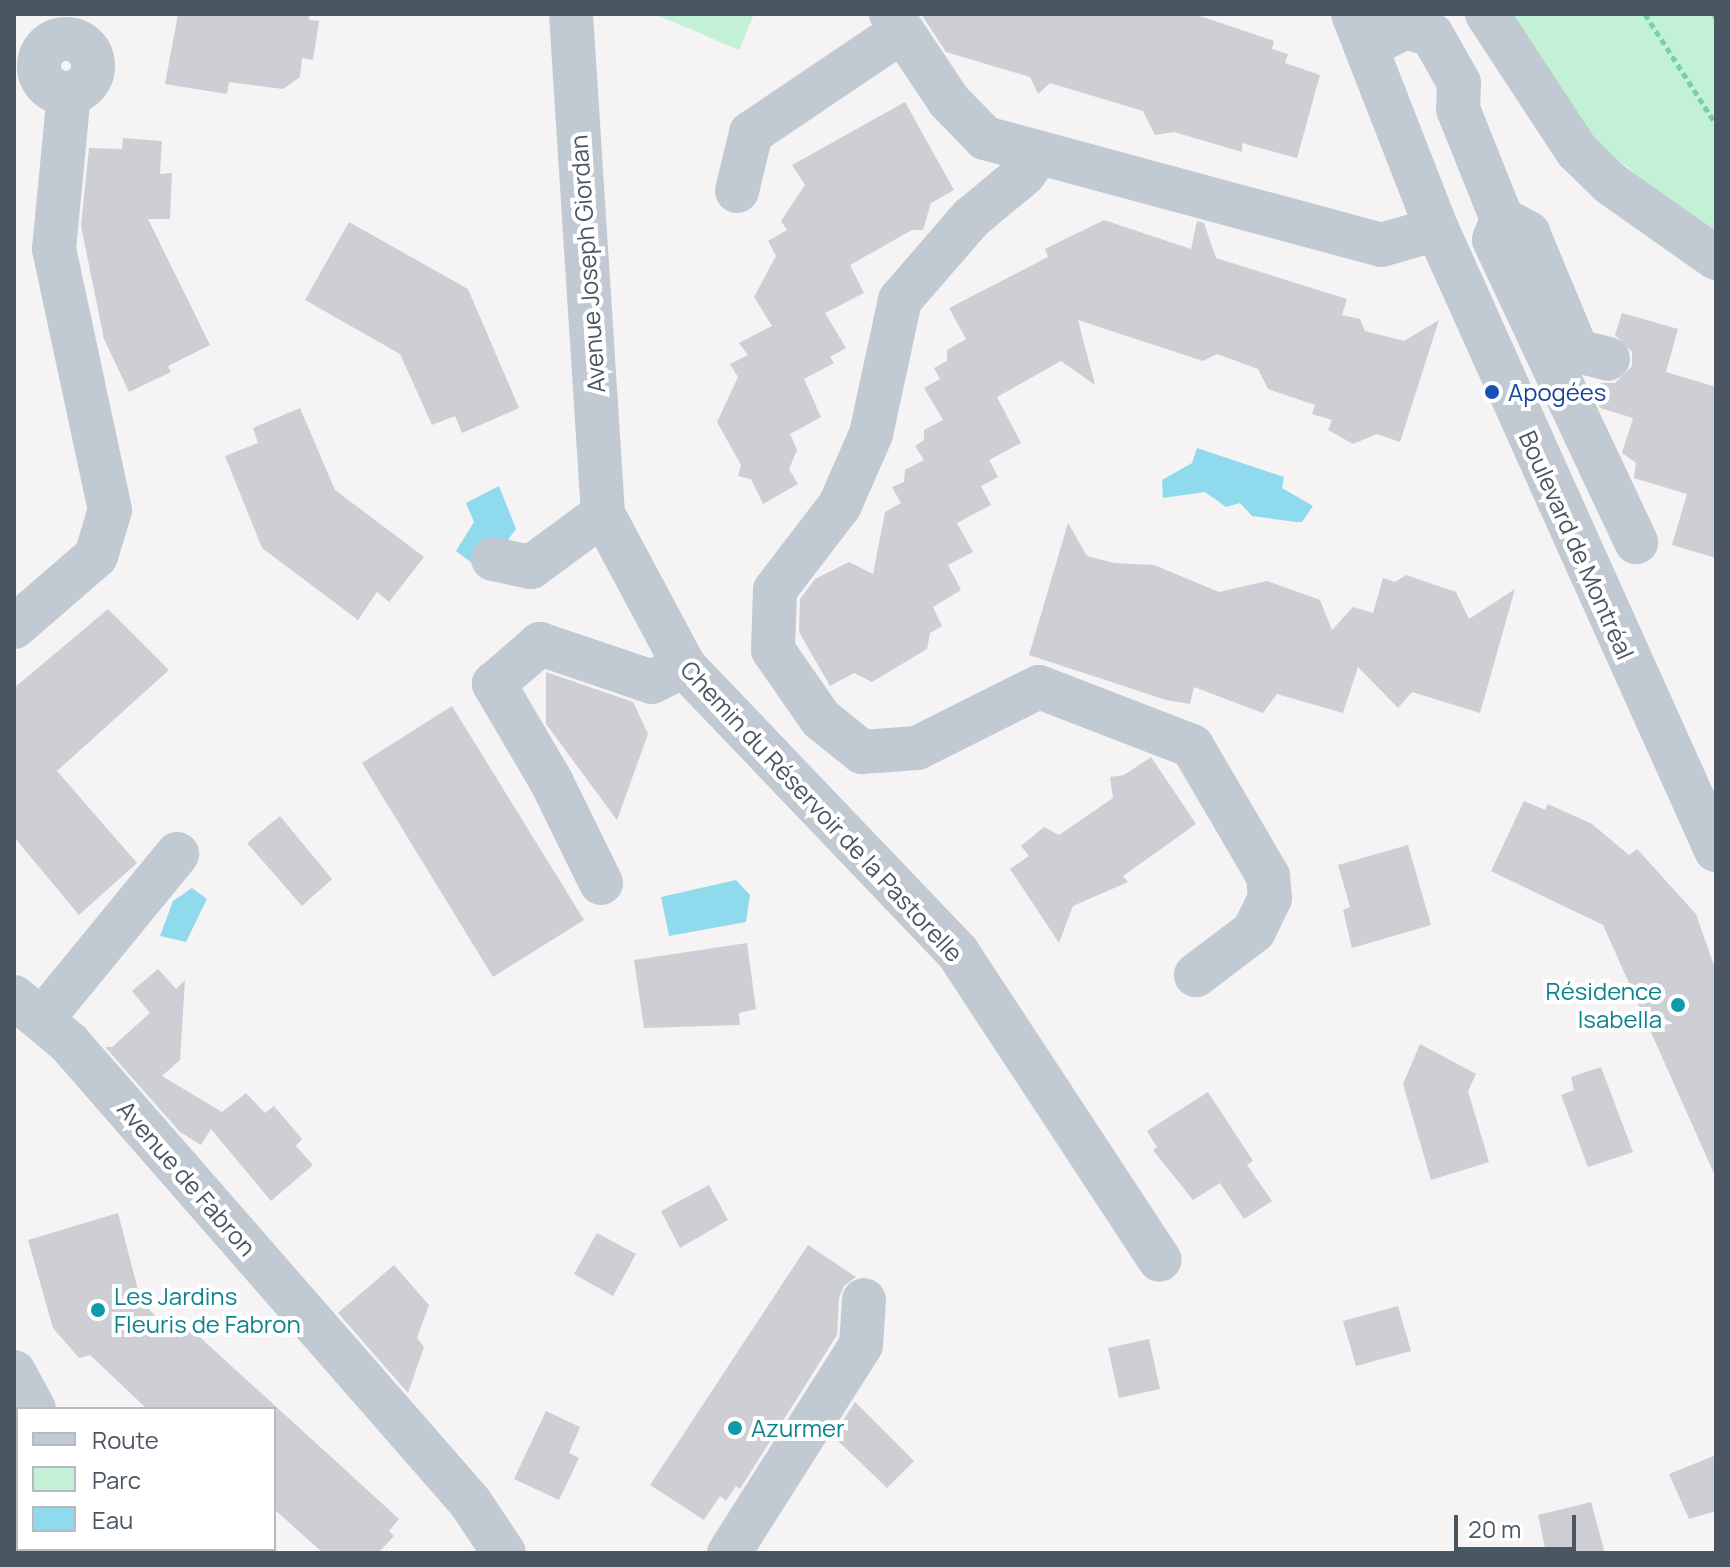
<!DOCTYPE html>
<html>
<head>
<meta charset="utf-8">
<style>
  body { margin:0 }
  #map { position:relative; width:1730px; height:1567px; overflow:hidden; background:#f5f3f3; font-family:Manrope,sans-serif }
  div>[style] { position:absolute }
  [style*='--x'] { left:calc(var(--x)*1px); top:calc(var(--y)*1px); width:calc(var(--w)*1px); rotate:calc(var(--a)*1deg) }
  .green>* { inset:0; background:#c3f1d5 }
  .water>* { inset:0; background:#90daee }
  .building>* { inset:0; background:#cdcfd5 }
  .path>* { height:5px; margin-top:-2.5px; transform-origin:0; background:repeating-linear-gradient(90deg,#7ad0a6 0 6px,transparent 0 10px) }
  .minor>* { height:44px; margin:-22px; padding:0 22px; transform-origin:22px; border-radius:22px; background:#c1cad2 }
  .minor>.ring { margin:-22px; padding:0; box-sizing:content-box; background:none; border:44px solid #c1cad2; border-radius:50% }
  .dots>* { width:22px; height:22px; translate:-50% -50%; box-sizing:border-box; border:4px solid #fff; border-radius:50% }
  span { translate:-50% -50%; white-space:nowrap; text-align:center; line-height:1.15; -webkit-text-stroke:8px #fff; paint-order:stroke }
  .street-label { font-size:24px; color:#4a5661 }
  .transit-label { font-size:24px; color:#164399 }
  .left { translate:0 -50%; text-align:left }
  .culture-label { font-size:24px; color:#0d838f }
  .right { translate:-100% -50%; text-align:right }
  .frame { position:absolute; inset:0; border:16px solid #4a5661; pointer-events:none }
  .legend { position:absolute; left:16px; top:1407px; width:260px; height:144px; box-sizing:border-box; background:#fff; border:2px solid #b7bbc0; margin:0; padding:10px 14px; list-style:none; font-size:24px; color:#4a5661 }
  .legend li { display:flex; align-items:center; gap:16px; height:40px }
  .legend b { width:40px; border:2px solid #b7bbc0 }
  .scale { position:absolute; left:1454px; top:1515px; width:122px; height:36px; box-sizing:border-box; border:4px solid #4a5661; border-top:0; padding-left:10px; font-size:24px; line-height:28px; white-space:nowrap; color:#4a5661; -webkit-text-stroke:6px #fff; paint-order:stroke }
</style>
</head>
<body>
<div id="map">
  <div class="green">
    <div style="clip-path:polygon(655px 14px,754px 14px,739px 50px)"></div>
    <div style="clip-path:polygon(1512px 14px,1716px 14px,1716px 239px,1596px 142px)"></div>
  </div>
  <div class="water">
    <div style="clip-path:polygon(1197px 448px,1284px 477px,1282px 488px,1313px 506px,1302px 522px,1296px 522px,1252px 516px,1240px 503px,1226px 507px,1205px 492px,1163px 498px,1162px 480px,1192px 463px)"></div>
    <div style="clip-path:polygon(499px 486px,516px 529px,484px 572px,456px 551px,474px 522px,466px 503px)"></div>
    <div style="clip-path:polygon(736px 880px,750px 895px,746px 922px,669px 936px,661px 897px)"></div>
    <div style="clip-path:polygon(192px 888px,207px 899px,186px 942px,160px 936px,173px 901px)"></div>
  </div>
  <div class="building">
    <div style="clip-path:polygon(178px 14px,310px 14px,309px 20px,319px 21px,313px 60px,302px 58px,300px 77px,283px 89px,229px 82px,227px 94px,165px 84px)"></div>
    <div style="clip-path:polygon(921px 14px,1194px 14px,1274px 41px,1272px 49px,1288px 54px,1285px 63px,1320px 75px,1297px 158px,1242px 143px,1242px 152px,1174px 132px,1155px 135px,1143px 111px,1050px 83px,1038px 94px,1030px 77px,946px 52px)"></div>
    <div style="clip-path:polygon(905px 102px,954px 190px,931px 203px,923px 230px,912px 230px,850px 265px,864px 293px,825px 313px,846px 348px,830px 357px,834px 363px,804px 379px,821px 417px,790px 434px,797px 450px,789px 469px,798px 484px,763px 504px,751px 479px,738px 476px,741px 465px,717px 422px,738px 377px,730px 364px,748px 355px,739px 343px,772px 326px,754px 297px,776px 256px,768px 241px,787px 230px,781px 221px,805px 185px,792px 165px)"></div>
    <div style="clip-path:polygon(123px 138px,162px 141px,160px 174px,172px 173px,170px 219px,148px 219px,210px 345px,168px 366px,171px 372px,129px 392px,104px 339px,81px 226px,89px 148px,122px 149px)"></div>
    <div style="clip-path:polygon(1104px 220px,1191px 249px,1197px 221px,1204px 223px,1216px 258px,1347px 299px,1342px 315px,1360px 319px,1365px 331px,1404px 341px,1439px 320px,1400px 442px,1377px 434px,1353px 444px,1328px 430px,1332px 420px,1312px 414px,1315px 405px,1268px 389px,1258px 369px,1217px 354px,1203px 361px,1078px 320px,1095px 385px,1061px 361px,997px 397px,1021px 443px,989px 460px,998px 477px,981px 486px,991px 505px,957px 523px,973px 552px,948px 565px,961px 590px,933px 607px,942px 626px,930px 633px,927px 649px,872px 682px,854px 673px,830px 686px,799px 632px,800px 599px,815px 579px,849px 562px,873px 574px,885px 512px,901px 503px,892px 487px,904px 482px,905px 470px,924px 460px,915px 446px,924px 440px,924px 430px,943px 420px,924px 388px,940px 379px,934px 368px,947px 361px,947px 350px,966px 339px,949px 308px,1048px 257px,1045px 249px)"></div>
    <div style="clip-path:polygon(349px 222px,468px 289px,519px 408px,462px 433px,455px 416px,432px 425px,400px 354px,305px 300px)"></div>
    <div style="clip-path:polygon(1622px 313px,1678px 329px,1666px 372px,1716px 387px,1716px 558px,1672px 545px,1687px 494px,1634px 478px,1636px 463px,1622px 453px,1633px 418px,1600px 408px,1596px 399px,1601px 383px,1615px 383px,1632px 366px,1632px 352px,1615px 335px)"></div>
    <div style="clip-path:polygon(300px 408px,335px 490px,424px 557px,389px 602px,377px 592px,358px 620px,262px 548px,225px 456px,258px 443px,253px 428px)"></div>
    <div style="clip-path:polygon(1068px 523px,1087px 556px,1114px 563px,1154px 565px,1219px 592px,1267px 581px,1320px 600px,1332px 630px,1353px 607px,1373px 613px,1383px 578px,1395px 582px,1406px 575px,1456px 592px,1469px 619px,1515px 589px,1480px 713px,1412px 692px,1398px 708px,1358px 667px,1343px 713px,1277px 694px,1263px 713px,1194px 687px,1190px 704px,1166px 700px,1029px 655px)"></div>
    <div style="clip-path:polygon(108px 609px,169px 670px,57px 771px,137px 863px,79px 915px,14px 837px,14px 688px)"></div>
    <div style="clip-path:polygon(546px 672px,633px 702px,648px 734px,617px 820px,546px 724px)"></div>
    <div style="clip-path:polygon(452px 706px,584px 920px,493px 977px,362px 763px)"></div>
    <div style="clip-path:polygon(1151px 757px,1196px 824px,1123px 876px,1128px 882px,1073px 906px,1059px 943px,1010px 869px,1029px 856px,1021px 846px,1044px 827px,1059px 835px,1113px 798px,1110px 777px,1124px 775px)"></div>
    <div style="clip-path:polygon(1524px 801px,1545px 810px,1548px 804px,1592px 824px,1629px 855px,1637px 849px,1696px 914px,1716px 971px,1716px 1178px,1603px 925px,1491px 871px)"></div>
    <div style="clip-path:polygon(280px 816px,332px 879px,302px 906px,247px 843px)"></div>
    <div style="clip-path:polygon(1408px 845px,1431px 925px,1352px 948px,1343px 910px,1350px 907px,1338px 865px)"></div>
    <div style="clip-path:polygon(747px 943px,756px 1009px,739px 1013px,740px 1025px,644px 1028px,634px 960px)"></div>
    <div style="clip-path:polygon(158px 969px,176px 989px,185px 980px,180px 1060px,162px 1076px,222px 1112px,246px 1093px,265px 1113px,274px 1106px,302px 1139px,296px 1146px,313px 1165px,271px 1201px,211px 1129px,201px 1145px,180px 1132px,105px 1047px,112px 1047px,150px 1013px,132px 991px)"></div>
    <div style="clip-path:polygon(1420px 1044px,1476px 1074px,1468px 1091px,1489px 1162px,1431px 1180px,1403px 1084px)"></div>
    <div style="clip-path:polygon(1601px 1067px,1633px 1152px,1588px 1167px,1561px 1095px,1574px 1090px,1571px 1077px)"></div>
    <div style="clip-path:polygon(1208px 1092px,1253px 1161px,1247px 1165px,1272px 1201px,1244px 1219px,1220px 1183px,1193px 1200px,1153px 1150px,1157px 1147px,1147px 1131px)"></div>
    <div style="clip-path:polygon(709px 1185px,728px 1220px,680px 1248px,661px 1211px)"></div>
    <div style="clip-path:polygon(118px 1213px,141px 1301px,168px 1329px,180px 1319px,399px 1519px,389px 1531px,394px 1536px,378px 1553px,323px 1553px,274px 1509px,274px 1409px,147px 1409px,90px 1355px,79px 1358px,53px 1328px,28px 1240px)"></div>
    <div style="clip-path:polygon(597px 1233px,636px 1254px,613px 1296px,574px 1274px)"></div>
    <div style="clip-path:polygon(808px 1245px,856px 1277px,844px 1286px,839px 1298px,837px 1335px,740px 1489px,736px 1486px,726px 1501px,720px 1496px,704px 1520px,650px 1485px)"></div>
    <div style="clip-path:polygon(394px 1265px,429px 1305px,417px 1338px,424px 1347px,408px 1393px,338px 1313px)"></div>
    <div style="clip-path:polygon(1398px 1306px,1411px 1351px,1356px 1366px,1343px 1321px)"></div>
    <div style="clip-path:polygon(1149px 1339px,1160px 1389px,1119px 1398px,1108px 1348px)"></div>
    <div style="clip-path:polygon(855px 1402px,914px 1461px,887px 1488px,833px 1436px)"></div>
    <div style="clip-path:polygon(546px 1411px,580px 1427px,569px 1453px,579px 1458px,559px 1500px,514px 1479px)"></div>
    <div style="clip-path:polygon(1716px 1455px,1716px 1511px,1689px 1519px,1669px 1474px)"></div>
    <div style="clip-path:polygon(1591px 1502px,1605px 1553px,1546px 1553px,1538px 1515px)"></div>
  </div>
  <div class="path">
    <div style="--x:1645;--y:14;--w:131;--a:57.2"></div>
    <div style="--x:1714;--y:14;--w:4;--a:63"></div>
  </div>
  <div class="minor">
    <div style="--x:571;--y:14;--w:501;--a:86.34"></div>
    <div style="--x:603;--y:514;--w:172;--a:61.9"></div>
    <div style="--x:684;--y:666;--w:397;--a:46.3"></div>
    <div style="--x:958;--y:953;--w:367;--a:56.7"></div>
    <div style="--x:891;--y:14;--w:105;--a:56.3"></div>
    <div style="--x:949;--y:101;--w:52;--a:45.8"></div>
    <div style="--x:985;--y:138;--w:410;--a:15.1"></div>
    <div style="--x:1381;--y:245;--w:58;--a:-15.9"></div>
    <div style="--x:1353;--y:14;--w:231;--a:68.7"></div>
    <div style="--x:1437;--y:229;--w:681;--a:65.81"></div>
    <div style="--x:1487;--y:14;--w:164;--a:56.7"></div>
    <div style="--x:1577;--y:151;--w:47;--a:44.1"></div>
    <div style="--x:1611;--y:184;--w:128;--a:35.2"></div>
    <div class="ring" style="left:39px;top:39px;width:10px;height:10px"></div>
    <div style="--x:1366;--y:47;--w:45;--a:-26.6"></div>
    <div style="--x:1406;--y:27;--w:27;--a:17"></div>
    <div style="--x:1432;--y:35;--w:55;--a:60.6"></div>
    <div style="--x:1459;--y:83;--w:26;--a:92"></div>
    <div style="--x:1458;--y:109;--w:118;--a:68.2"></div>
    <div style="--x:1502;--y:219;--w:30;--a:28"></div>
    <div style="--x:1528;--y:233;--w:128;--a:67.4"></div>
    <div style="--x:1577;--y:351;--w:32;--a:14"></div>
    <div style="--x:1039;--y:153;--w:26;--a:126"></div>
    <div style="--x:1024;--y:174;--w:69;--a:140.3"></div>
    <div style="--x:971;--y:218;--w:108;--a:130.9"></div>
    <div style="--x:900;--y:300;--w:137;--a:102.2"></div>
    <div style="--x:871;--y:434;--w:77;--a:113.6"></div>
    <div style="--x:840;--y:505;--w:107;--a:127.4"></div>
    <div style="--x:775;--y:590;--w:60;--a:91.9"></div>
    <div style="--x:773;--y:650;--w:84;--a:55.2"></div>
    <div style="--x:821;--y:719;--w:53;--a:38.8"></div>
    <div style="--x:862;--y:752;--w:55;--a:-4.2"></div>
    <div style="--x:917;--y:748;--w:136;--a:-26.6"></div>
    <div style="--x:1039;--y:687;--w:164;--a:21.1"></div>
    <div style="--x:1192;--y:746;--w:151;--a:59.7"></div>
    <div style="--x:1268;--y:876;--w:22;--a:85"></div>
    <div style="--x:1270;--y:898;--w:37;--a:116"></div>
    <div style="--x:1254;--y:931;--w:73;--a:142.8"></div>
    <div style="--x:737;--y:191;--w:60;--a:-76.4"></div>
    <div style="--x:751;--y:133;--w:182;--a:-34"></div>
    <div style="--x:1502;--y:219;--w:22;--a:111"></div>
    <div style="--x:1494;--y:240;--w:334;--a:64.8"></div>
    <div style="--x:493;--y:559;--w:39;--a:12"></div>
    <div style="--x:531;--y:567;--w:89;--a:-36.4"></div>
    <div style="--x:14;--y:627;--w:108;--a:-40.9"></div>
    <div style="--x:96;--y:556;--w:48;--a:-73.1"></div>
    <div style="--x:110;--y:510;--w:267;--a:-102.1"></div>
    <div style="--x:54;--y:249;--w:156;--a:-84.5"></div>
    <div style="--x:601;--y:883;--w:114;--a:-116.1"></div>
    <div style="--x:551;--y:781;--w:113;--a:-120.4"></div>
    <div style="--x:494;--y:684;--w:61;--a:-41"></div>
    <div style="--x:540;--y:644;--w:118;--a:18.7"></div>
    <div style="--x:652;--y:682;--w:36;--a:-27"></div>
    <div style="--x:14;--y:997;--w:72;--a:39.9"></div>
    <div style="--x:69;--y:1043;--w:609;--a:48.86"></div>
    <div style="--x:470;--y:1502;--w:61;--a:56.3"></div>
    <div style="--x:43;--y:1018;--w:212;--a:-50.7"></div>
    <div style="--x:14;--y:1372;--w:42;--a:61.6"></div>
    <div style="--x:14;--y:1527;--w:5;--a:37"></div>
    <div style="--x:44;--y:1549;--w:7;--a:34"></div>
    <div style="--x:198;--y:1549;--w:6;--a:39"></div>
    <div style="--x:729;--y:1553;--w:246;--a:-57.6"></div>
    <div style="--x:861;--y:1345;--w:45;--a:-86.2"></div>
  </div>
  <div class="dots">
    <div style="left:1492px;top:392px;background:#1a4fb4"></div>
    <div style="left:1678px;top:1005px;background:#0f9aa8"></div>
    <div style="left:98px;top:1310px;background:#0f9aa8"></div>
    <div style="left:735px;top:1428px;background:#0f9aa8"></div>
  </div>
  <div class="street-label">
    <span style="left:587px;top:264px;rotate:-94deg">Avenue Joseph Giordan</span>
    <span style="left:1577px;top:545px;rotate:66deg">Boulevard de Montréal</span>
    <span style="left:822px;top:811px;rotate:47deg">Chemin du Réservoir de la Pastorelle</span>
    <span style="left:187px;top:1178px;rotate:49deg">Avenue de Fabron</span>
  </div>
  <div class="transit-label">
    <span class="left" style="left:1508px;top:392px">Apogées</span>
  </div>
  <div class="culture-label">
    <span class="right" style="left:1662px;top:1005px">Résidence<br>Isabella</span>
    <span class="left" style="left:114px;top:1310px">Les Jardins<br>Fleuris de Fabron</span>
    <span class="left" style="left:751px;top:1428px">Azurmer</span>
  </div>
  <div class="frame"></div>
  <ul class="legend">
  <li><b style="height:10px;background:#c1cad2"></b>Route</li>
  <li><b style="height:22px;background:#c3f1d5"></b>Parc</li>
  <li><b style="height:22px;background:#90daee"></b>Eau</li>
  </ul>
  <div class="scale">20 m</div>
</div>
</body>
</html>
